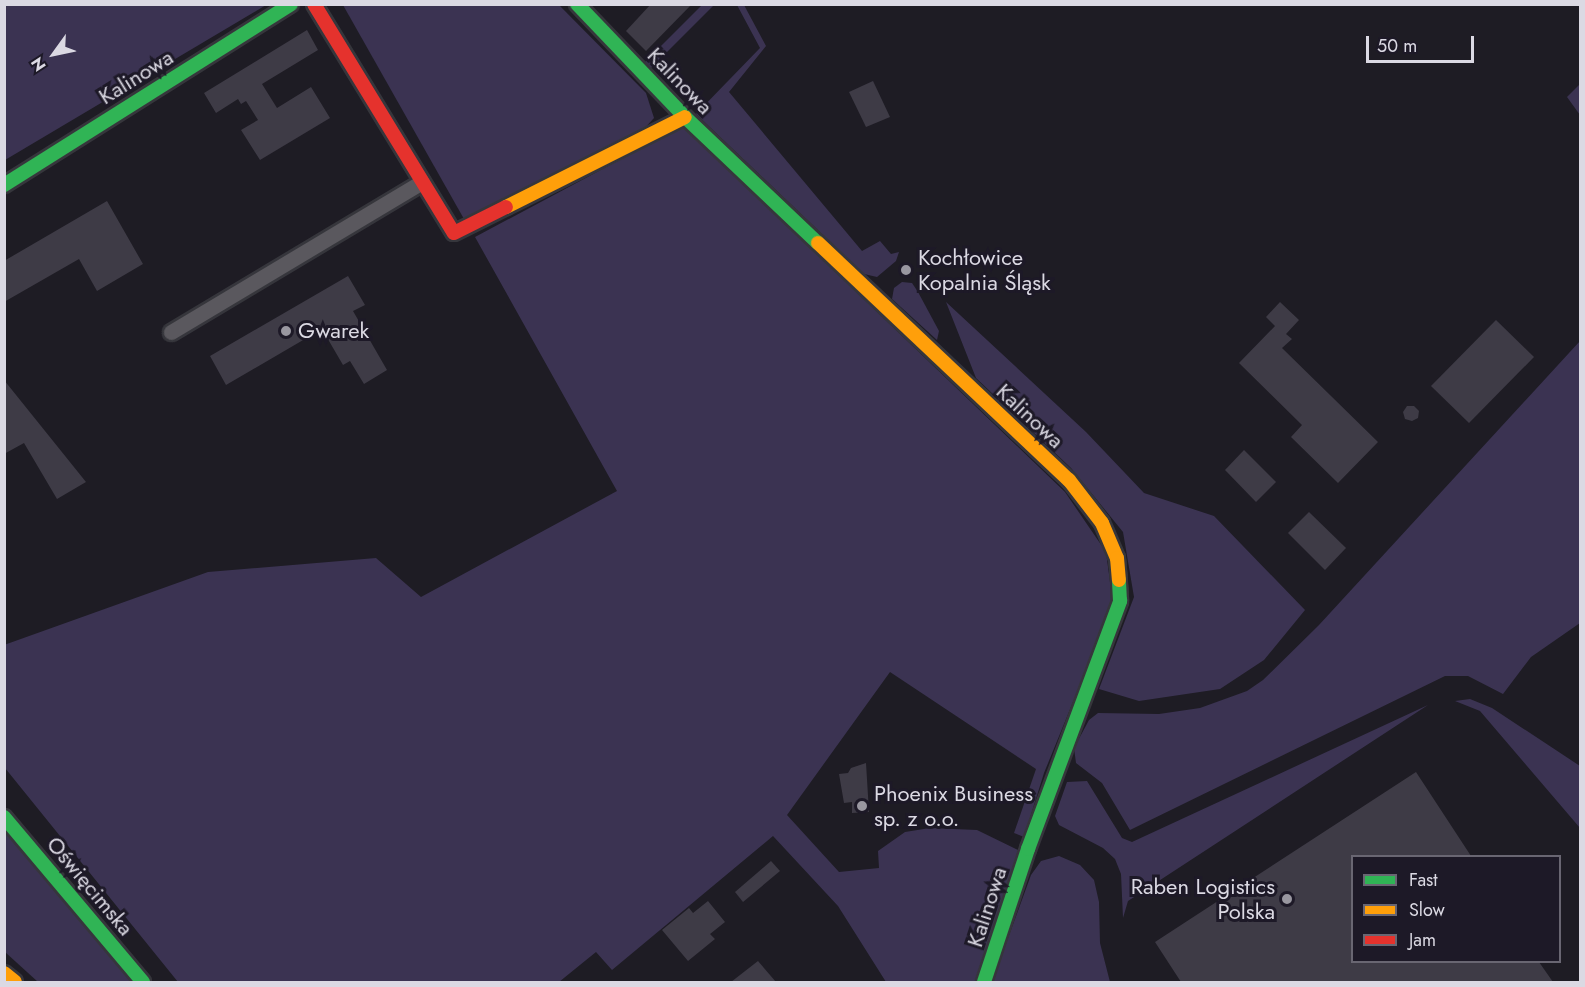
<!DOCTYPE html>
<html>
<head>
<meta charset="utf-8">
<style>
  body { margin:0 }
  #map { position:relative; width:1585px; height:987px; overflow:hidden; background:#1e1c24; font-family:Jost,sans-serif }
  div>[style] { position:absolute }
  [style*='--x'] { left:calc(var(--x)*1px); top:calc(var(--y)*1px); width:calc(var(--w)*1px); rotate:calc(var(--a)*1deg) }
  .green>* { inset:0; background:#3b3352 }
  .building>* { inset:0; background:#3e3b46 }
  .roads { filter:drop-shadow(2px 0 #36363c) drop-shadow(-2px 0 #36363c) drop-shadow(0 2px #36363c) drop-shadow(0 -2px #36363c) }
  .street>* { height:15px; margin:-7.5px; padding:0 7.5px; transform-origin:7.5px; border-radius:7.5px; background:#5a585e }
  .fast>* { height:14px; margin:-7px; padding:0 7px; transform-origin:7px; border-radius:7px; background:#30b455 }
  .slow>* { height:14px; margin:-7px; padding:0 7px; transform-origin:7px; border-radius:7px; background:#ff9f0a }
  .jam>* { height:14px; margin:-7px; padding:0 7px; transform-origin:7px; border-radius:7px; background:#e5322d }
  .dots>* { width:16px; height:16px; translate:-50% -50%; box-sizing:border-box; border:3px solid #1d1927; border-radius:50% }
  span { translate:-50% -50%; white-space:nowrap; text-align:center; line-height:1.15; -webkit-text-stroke:6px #1d1927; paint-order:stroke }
  .street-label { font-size:22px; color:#dbd9e3 }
  .poi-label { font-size:22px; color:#dbd9e3 }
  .left { translate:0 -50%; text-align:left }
  .right { translate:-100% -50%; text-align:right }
  .frame { position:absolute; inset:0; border:6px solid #dbd9e3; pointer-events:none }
  .legend { position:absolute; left:1351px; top:855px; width:210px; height:108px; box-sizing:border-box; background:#1d1927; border:2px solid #696672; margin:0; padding:8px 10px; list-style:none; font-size:18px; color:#dbd9e3 }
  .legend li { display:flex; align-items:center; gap:12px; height:30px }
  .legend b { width:30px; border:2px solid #696672 }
  .north { position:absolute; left:24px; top:24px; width:60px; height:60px; -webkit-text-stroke:4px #1d1927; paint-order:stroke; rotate:237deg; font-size:16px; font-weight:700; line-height:24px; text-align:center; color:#dbd9e3 }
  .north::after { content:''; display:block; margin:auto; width:21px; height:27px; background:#dbd9e3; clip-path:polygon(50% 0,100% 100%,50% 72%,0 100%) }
  .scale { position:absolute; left:1366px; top:36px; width:108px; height:27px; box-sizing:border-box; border:3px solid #dbd9e3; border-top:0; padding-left:8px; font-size:18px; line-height:21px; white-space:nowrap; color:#dbd9e3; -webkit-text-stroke:4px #1d1927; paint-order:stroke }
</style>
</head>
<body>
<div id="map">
  <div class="green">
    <div style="clip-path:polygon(5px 4px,266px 4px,266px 5px,5px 160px)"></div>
    <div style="clip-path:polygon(343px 5px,559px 5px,646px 93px,654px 118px,642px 131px,464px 219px)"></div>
    <div style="clip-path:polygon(702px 5px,714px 5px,650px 69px,645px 62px)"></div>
    <div style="clip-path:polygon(737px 5px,744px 5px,766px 46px,729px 92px,862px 251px,880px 241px,891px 254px,899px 252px,896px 261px,877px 277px,864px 274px,696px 114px,760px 48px)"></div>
    <div style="clip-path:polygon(1580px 84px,1580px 115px,1567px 97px)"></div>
    <div style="clip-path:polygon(683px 126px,1065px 492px,1106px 552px,1113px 604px,1044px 773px,1024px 837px,1014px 833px,1036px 769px,890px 672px,787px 815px,839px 872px,879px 868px,878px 851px,905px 832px,930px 828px,977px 830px,1020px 851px,979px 982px,886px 982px,838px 906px,773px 836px,612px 970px,596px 952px,559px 982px,178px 982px,5px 768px,4px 645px,208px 572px,376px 558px,421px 597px,617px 491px,475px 237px)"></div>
    <div style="clip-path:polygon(902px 282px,912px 283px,918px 292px,939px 331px,937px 340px,892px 299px,894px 288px)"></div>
    <div style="clip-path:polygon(946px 302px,1086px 432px,1144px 493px,1214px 516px,1305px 610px,1264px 660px,1220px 689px,1139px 701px,1099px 689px,1134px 597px,1123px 532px,1071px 468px,976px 378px)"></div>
    <div style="clip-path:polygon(1580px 341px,1580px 623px,1531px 657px,1503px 694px,1468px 676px,1445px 676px,1130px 830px,1102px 783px,1076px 763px,1074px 748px,1089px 720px,1098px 713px,1159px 714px,1200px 708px,1247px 691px,1263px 680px,1319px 625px)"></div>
    <div style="clip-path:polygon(1470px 699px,1492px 708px,1580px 766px,1580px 828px,1480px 711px,1455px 701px)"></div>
    <div style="clip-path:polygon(1428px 705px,1128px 901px,1123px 918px,1121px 874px,1115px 859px,1103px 848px,1059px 825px,1055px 816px,1067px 782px,1087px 781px,1122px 838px,1132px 842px)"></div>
    <div style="clip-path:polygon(4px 830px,132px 982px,38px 982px,5px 952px)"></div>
    <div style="clip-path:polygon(1059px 856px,1080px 865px,1094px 880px,1099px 902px,1100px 943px,1110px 982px,992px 982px,1031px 875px,1041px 861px)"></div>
  </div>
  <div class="building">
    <div style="clip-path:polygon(651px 4px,692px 4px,646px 51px,626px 31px)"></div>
    <div style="clip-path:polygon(307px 30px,318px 50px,262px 84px,277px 108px,311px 87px,330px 118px,260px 160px,241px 130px,258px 120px,246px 101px,241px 104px,238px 99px,216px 113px,204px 93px)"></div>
    <div style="clip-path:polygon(873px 81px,890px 117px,866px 127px,849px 92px)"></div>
    <div style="clip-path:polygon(107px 201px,143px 264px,97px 291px,79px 259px,4px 302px,4px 261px)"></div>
    <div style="clip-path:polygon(348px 276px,365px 305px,353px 311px,387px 370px,364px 384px,350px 361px,343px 365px,322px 329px,226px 385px,210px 356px)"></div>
    <div style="clip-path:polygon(1280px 302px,1299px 320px,1286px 334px,1292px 339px,1282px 348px,1378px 442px,1338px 483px,1291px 437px,1302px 425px,1239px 363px,1275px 326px,1266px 317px)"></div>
    <div style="clip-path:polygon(1496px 320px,1534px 357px,1469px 423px,1431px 386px)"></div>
    <div style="clip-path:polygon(4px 380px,86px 482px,57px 499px,24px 443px,4px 454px)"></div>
    <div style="clip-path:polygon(1407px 406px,1414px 406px,1419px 411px,1418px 418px,1412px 421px,1405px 419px,1403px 412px)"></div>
    <div style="clip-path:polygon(1244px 450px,1276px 482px,1256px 502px,1225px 470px)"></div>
    <div style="clip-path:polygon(1309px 512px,1346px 548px,1325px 570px,1288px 533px)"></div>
    <div style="clip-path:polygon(866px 763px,869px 812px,852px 813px,852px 802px,844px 803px,839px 774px,848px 773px,851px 768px)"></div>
    <div style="clip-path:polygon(1416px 772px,1471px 856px,1353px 856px,1353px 962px,1539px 962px,1553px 982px,1181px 982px,1155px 942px)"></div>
    <div style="clip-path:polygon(771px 861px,780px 871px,743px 902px,735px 892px)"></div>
    <div style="clip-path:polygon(708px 901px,725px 922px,710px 934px,715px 939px,688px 961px,662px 930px,689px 908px,693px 913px)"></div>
    <div style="clip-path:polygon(758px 961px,776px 982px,731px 982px)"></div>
  </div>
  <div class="roads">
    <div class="street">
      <div style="--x:171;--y:332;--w:292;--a:-30.9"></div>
    </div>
    <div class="fast">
      <div style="--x:577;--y:4;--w:156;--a:46.3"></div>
      <div style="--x:685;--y:117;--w:183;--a:43.5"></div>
      <div style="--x:4;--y:185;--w:339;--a:-32.2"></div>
      <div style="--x:4;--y:817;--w:216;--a:49.9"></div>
      <div style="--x:984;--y:982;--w:140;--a:-71.7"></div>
      <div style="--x:1028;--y:849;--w:265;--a:-69.6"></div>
      <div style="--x:1120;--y:601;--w:21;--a:-93"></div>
    </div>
    <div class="slow">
      <div style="--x:506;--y:207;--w:200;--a:-26.7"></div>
      <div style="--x:818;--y:243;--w:345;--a:43.4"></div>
      <div style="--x:1069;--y:480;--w:54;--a:52.5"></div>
      <div style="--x:1102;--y:523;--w:38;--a:67"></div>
      <div style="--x:1117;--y:558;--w:22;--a:85"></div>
      <div style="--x:4;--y:973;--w:14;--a:39"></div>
    </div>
    <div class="jam">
      <div style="--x:314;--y:4;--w:268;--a:58.6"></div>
      <div style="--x:454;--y:233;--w:58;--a:-26.6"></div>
    </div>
  </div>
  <div class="dots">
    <div style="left:906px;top:270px;background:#9997a0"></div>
    <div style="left:286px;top:331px;background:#9997a0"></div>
    <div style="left:862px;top:806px;background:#9997a0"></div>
    <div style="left:1287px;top:899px;background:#9997a0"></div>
  </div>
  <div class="street-label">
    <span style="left:136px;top:77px;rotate:-32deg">Kalinowa</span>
    <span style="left:680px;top:81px;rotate:46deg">Kalinowa</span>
    <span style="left:1030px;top:416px;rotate:43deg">Kalinowa</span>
    <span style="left:90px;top:886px;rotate:50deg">Oświęcimska</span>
    <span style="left:987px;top:907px;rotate:-72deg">Kalinowa</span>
  </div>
  <div class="poi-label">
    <span class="left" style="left:918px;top:270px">Kochłowice<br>Kopalnia Śląsk</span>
    <span class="left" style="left:298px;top:331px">Gwarek</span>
    <span class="left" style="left:874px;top:806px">Phoenix Business<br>sp. z o.o.</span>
    <span class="right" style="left:1275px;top:899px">Raben Logistics<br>Polska</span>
  </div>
  <div class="frame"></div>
  <ul class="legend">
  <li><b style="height:8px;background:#30b455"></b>Fast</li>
  <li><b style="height:8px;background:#ff9f0a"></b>Slow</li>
  <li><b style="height:8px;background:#e5322d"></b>Jam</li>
  </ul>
  <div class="north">N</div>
  <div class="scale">50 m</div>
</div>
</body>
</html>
